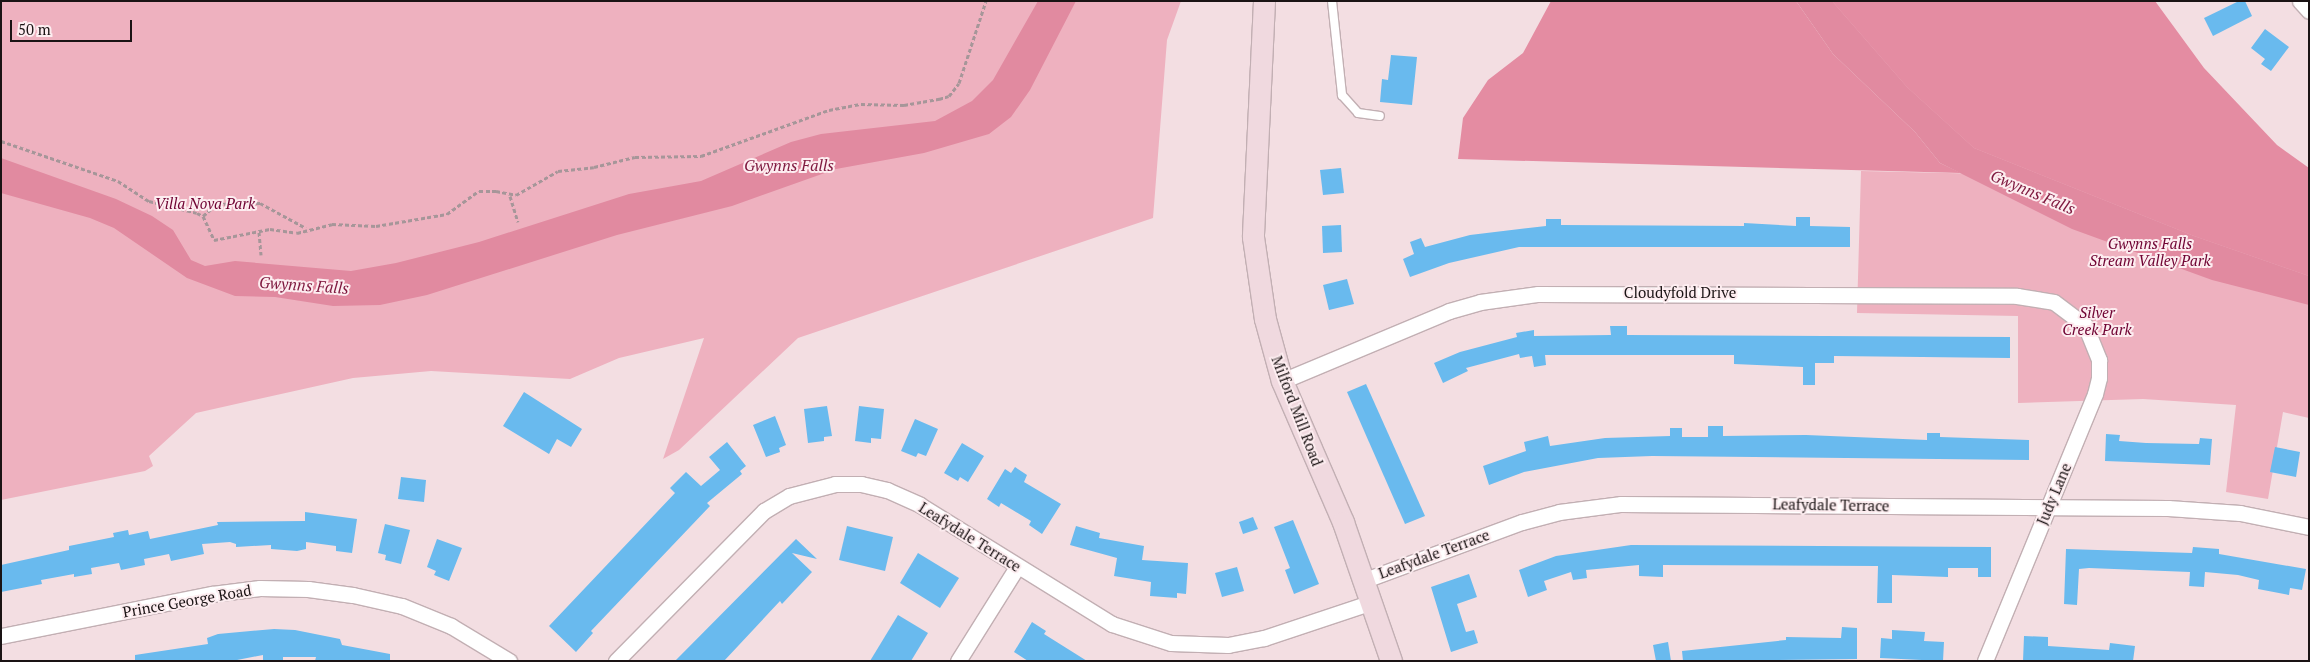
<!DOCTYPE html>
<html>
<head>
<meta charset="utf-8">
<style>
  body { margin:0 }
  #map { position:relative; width:2310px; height:662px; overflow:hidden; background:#f3dee2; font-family:"PT Serif",serif }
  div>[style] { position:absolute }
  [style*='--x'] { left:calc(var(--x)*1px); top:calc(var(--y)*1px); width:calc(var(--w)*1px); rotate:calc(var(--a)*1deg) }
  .green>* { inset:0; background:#eeb1bf }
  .forest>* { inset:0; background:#e48ca2 }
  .water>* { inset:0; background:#e18aa0 }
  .building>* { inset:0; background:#69baee }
  .path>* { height:3px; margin-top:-1.5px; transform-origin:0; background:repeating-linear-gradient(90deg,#a69699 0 4px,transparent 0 6.5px) }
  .roads { filter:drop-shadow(1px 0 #c2afb3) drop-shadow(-1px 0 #c2afb3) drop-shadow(0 1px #c2afb3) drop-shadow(0 -1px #c2afb3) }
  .lane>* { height:8px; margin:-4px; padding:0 4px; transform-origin:4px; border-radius:4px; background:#fff }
  .street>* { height:15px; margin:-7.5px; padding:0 7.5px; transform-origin:7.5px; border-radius:7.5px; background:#fff }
  .secondary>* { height:21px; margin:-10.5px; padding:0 10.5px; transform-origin:10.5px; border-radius:10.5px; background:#f0d9df }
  span { translate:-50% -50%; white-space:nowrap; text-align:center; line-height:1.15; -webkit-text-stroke:4px #fdedf0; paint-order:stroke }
  .park-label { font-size:15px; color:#6f0232; font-style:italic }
  .street-label { font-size:15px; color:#1a1314 }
  .water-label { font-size:16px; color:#7f193f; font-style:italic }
  .frame { position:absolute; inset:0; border:2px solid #1a1314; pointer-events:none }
  .scale { position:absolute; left:10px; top:20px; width:122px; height:22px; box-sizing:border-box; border:2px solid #1a1314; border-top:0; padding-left:6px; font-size:15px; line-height:18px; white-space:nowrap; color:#1a1314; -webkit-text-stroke:4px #fdedf0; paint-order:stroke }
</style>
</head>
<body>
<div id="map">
  <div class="green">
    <div style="clip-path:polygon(1px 1px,1181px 1px,1167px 40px,1153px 218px,798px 338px,679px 450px,663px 459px,704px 338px,619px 358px,570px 379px,431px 371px,353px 378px,196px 413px,149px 456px,153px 466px,145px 471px,1px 500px)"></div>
    <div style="clip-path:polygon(1817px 1px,2043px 1px,2309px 193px,2309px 418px,2283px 412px,2268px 499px,2226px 492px,2236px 405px,2143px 399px,2018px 403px,2018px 316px,1857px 313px,1861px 171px,1989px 174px)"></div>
  </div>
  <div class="forest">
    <div style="clip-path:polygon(1551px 1px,1796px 1px,1833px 54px,1915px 132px,1940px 163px,1961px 173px,1458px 159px,1463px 118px,1488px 80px,1523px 53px)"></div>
    <div style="clip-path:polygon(1832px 1px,2155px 1px,2204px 68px,2277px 145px,2309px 168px,2309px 276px,2194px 236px,1974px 148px,1907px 87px)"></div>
  </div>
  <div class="water">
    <div style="clip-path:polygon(1038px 1px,1076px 1px,1030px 90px,1011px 117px,989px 134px,924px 153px,836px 169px,732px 206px,617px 235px,427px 295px,380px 305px,333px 306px,275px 297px,235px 296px,187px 278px,114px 228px,90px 218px,1px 193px,1px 158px,116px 199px,152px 216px,173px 230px,191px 260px,205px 266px,235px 261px,351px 271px,396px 263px,479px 242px,629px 194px,701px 181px,791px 142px,821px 134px,935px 121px,972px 101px,993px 80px)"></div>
    <div style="clip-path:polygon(1796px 1px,1832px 1px,1907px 87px,1974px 148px,2194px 236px,2309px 276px,2309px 305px,2212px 280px,2072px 229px,1940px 163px,1915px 132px,1833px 54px)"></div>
  </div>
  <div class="building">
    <div style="clip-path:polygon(2239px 1px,2245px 1px,2252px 16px,2213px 36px,2204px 18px)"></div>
    <div style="clip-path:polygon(2265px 29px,2289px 47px,2271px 71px,2261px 64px,2265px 59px,2251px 48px)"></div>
    <div style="clip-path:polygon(1391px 55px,1417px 57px,1412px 105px,1380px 102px,1382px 79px,1388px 80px)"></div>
    <div style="clip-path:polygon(1341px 168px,1344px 193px,1323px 195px,1320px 170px)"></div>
    <div style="clip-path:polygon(1796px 217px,1810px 217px,1810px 226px,1850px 227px,1850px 247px,1519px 247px,1449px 263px,1410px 277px,1403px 259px,1414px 254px,1410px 242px,1421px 238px,1425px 247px,1470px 235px,1546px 226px,1546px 219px,1561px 219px,1561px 225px,1744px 226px,1744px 223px,1796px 226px)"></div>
    <div style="clip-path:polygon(1341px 225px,1342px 252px,1323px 253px,1322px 226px)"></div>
    <div style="clip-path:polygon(1347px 279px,1354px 304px,1329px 310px,1323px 285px)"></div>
    <div style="clip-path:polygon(1610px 326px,1627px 326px,1627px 335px,2010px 337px,2010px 358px,1834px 356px,1834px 363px,1815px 363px,1815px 385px,1803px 385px,1803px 367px,1734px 364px,1734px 355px,1545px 355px,1546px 365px,1534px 367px,1532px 356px,1520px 358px,1519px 354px,1466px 368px,1468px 371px,1443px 383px,1434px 363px,1460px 352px,1517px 337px,1516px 333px,1534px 330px,1534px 336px,1611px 335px)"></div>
    <div style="clip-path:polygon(1366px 384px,1425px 516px,1405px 524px,1347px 392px)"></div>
    <div style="clip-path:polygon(524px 392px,582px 429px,571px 447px,557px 439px,549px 454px,503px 426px)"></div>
    <div style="clip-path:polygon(827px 406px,832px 436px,824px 437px,824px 441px,808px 443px,804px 409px)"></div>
    <div style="clip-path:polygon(859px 406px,884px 409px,881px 439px,871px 438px,871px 443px,855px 441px)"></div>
    <div style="clip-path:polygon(775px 416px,786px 445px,779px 448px,780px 452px,766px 457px,753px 425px)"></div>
    <div style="clip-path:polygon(915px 419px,938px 429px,926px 456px,918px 453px,916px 457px,901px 451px)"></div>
    <div style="clip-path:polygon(1708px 426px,1723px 426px,1723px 436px,1806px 435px,1927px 440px,1927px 433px,1940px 433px,1940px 437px,2029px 440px,2029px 460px,1652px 456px,1598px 458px,1524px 472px,1489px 485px,1483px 466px,1526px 451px,1524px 442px,1548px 436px,1550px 446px,1605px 438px,1670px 436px,1670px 428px,1682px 428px,1682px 437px,1708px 437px)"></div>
    <div style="clip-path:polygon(2106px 434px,2120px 435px,2119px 441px,2146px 443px,2199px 444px,2200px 438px,2212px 439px,2210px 465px,2105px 461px)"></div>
    <div style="clip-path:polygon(727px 442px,746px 466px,740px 471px,742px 474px,707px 503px,710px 506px,591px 631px,593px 633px,576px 652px,549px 626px,675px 493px,670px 488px,686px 472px,701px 486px,720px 470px,709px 457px)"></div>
    <div style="clip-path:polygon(962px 443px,984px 456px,968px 482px,960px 477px,958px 481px,944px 473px)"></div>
    <div style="clip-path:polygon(2275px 447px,2300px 452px,2296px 477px,2270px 472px)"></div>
    <div style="clip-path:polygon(1015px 467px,1027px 475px,1024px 482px,1061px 504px,1042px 534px,1029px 525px,1031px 521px,1001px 503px,999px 507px,987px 499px,1005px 469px,1011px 473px)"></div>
    <div style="clip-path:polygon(401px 477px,426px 480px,424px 502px,398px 499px)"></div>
    <div style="clip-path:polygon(305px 512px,357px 519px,352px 553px,336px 551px,336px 546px,306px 542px,306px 549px,297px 551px,271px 549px,271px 545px,236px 547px,236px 544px,230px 542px,202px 544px,204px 554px,171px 561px,169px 554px,144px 559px,145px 565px,121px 570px,119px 563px,91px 568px,92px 574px,74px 577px,74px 574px,41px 580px,42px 584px,1px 592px,1px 565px,69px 550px,69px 546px,114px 537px,113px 533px,128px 530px,129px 535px,148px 531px,150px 539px,218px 525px,217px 522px,305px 521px)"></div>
    <div style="clip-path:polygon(1253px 517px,1258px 529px,1243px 534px,1239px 522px)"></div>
    <div style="clip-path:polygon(1293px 520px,1319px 584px,1294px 594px,1285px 570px,1290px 568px,1274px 527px)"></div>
    <div style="clip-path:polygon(385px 524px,410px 530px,401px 564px,385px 560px,386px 555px,378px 553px)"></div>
    <div style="clip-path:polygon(847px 526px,893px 537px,885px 571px,839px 560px)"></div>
    <div style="clip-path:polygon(1076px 526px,1100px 533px,1099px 538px,1144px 546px,1142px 560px,1188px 563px,1186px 594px,1177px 593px,1177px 598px,1150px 596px,1151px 582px,1114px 576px,1117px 558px,1070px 545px)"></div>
    <div style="clip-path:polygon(437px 539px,462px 548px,449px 581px,434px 575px,436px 571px,427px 567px)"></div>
    <div style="clip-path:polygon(796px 539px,817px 559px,792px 553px,812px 572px,782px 604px,780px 601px,724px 661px,675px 661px)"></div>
    <div style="clip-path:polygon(1631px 545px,1991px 547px,1991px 577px,1978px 577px,1978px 568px,1948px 568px,1948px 577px,1892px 575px,1892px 603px,1877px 603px,1878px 566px,1663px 565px,1663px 577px,1639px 576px,1639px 565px,1586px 570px,1587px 578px,1573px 580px,1571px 572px,1544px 581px,1547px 590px,1528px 597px,1519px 570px,1556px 556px)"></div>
    <div style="clip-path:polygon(2193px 547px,2219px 549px,2219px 554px,2306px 569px,2302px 590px,2290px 588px,2289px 595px,2258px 589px,2259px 580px,2238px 575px,2205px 572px,2204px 587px,2189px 586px,2190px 572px,2089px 568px,2079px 569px,2077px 605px,2064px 604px,2066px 549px,2192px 553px)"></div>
    <div style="clip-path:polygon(918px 553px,959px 578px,940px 608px,900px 583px)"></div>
    <div style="clip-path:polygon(1237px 567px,1244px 591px,1222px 597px,1215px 573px)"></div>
    <div style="clip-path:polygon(1469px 574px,1477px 597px,1457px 604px,1466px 632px,1474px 630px,1478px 643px,1451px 652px,1431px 587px)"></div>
    <div style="clip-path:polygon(898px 615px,928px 633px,911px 661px,870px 661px)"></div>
    <div style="clip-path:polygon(1032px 622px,1046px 631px,1044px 634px,1087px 661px,1028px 661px,1014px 652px)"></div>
    <div style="clip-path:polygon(1842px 627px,1857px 628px,1857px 659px,1683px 661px,1682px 651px,1786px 640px,1786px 637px,1841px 638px)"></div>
    <div style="clip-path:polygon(274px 629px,295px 630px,340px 639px,342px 645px,390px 654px,390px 661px,315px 661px,316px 657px,283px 657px,283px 661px,263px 661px,263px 655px,232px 661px,135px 661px,135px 655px,208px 644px,207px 638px,218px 634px)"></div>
    <div style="clip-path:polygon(1892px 630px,1925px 632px,1924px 641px,1944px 642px,1943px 661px,1880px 658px,1881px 638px,1892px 639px)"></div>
    <div style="clip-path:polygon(2024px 636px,2048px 637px,2048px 646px,2109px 650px,2110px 643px,2135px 646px,2133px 661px,2023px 661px)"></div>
    <div style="clip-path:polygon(1668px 642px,1671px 661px,1656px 661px,1653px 645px)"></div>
  </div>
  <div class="path">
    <div style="--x:1;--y:141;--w:124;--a:18.9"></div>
    <div style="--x:118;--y:181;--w:37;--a:33"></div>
    <div style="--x:149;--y:201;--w:49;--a:14"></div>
    <div style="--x:197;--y:213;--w:7;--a:27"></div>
    <div style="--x:203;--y:216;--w:26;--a:65"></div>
    <div style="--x:214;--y:240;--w:57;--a:-11.1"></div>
    <div style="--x:270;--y:229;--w:27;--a:8"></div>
    <div style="--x:297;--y:233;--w:36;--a:-14"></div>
    <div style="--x:332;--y:224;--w:44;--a:2.6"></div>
    <div style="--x:376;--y:226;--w:72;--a:-9.6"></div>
    <div style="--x:447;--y:214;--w:39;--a:-36"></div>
    <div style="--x:479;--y:191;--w:17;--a:0"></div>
    <div style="--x:496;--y:191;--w:20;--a:11"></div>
    <div style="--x:516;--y:195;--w:48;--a:-29.7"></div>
    <div style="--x:558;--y:171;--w:36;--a:-6"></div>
    <div style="--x:594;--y:167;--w:42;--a:-13.7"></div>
    <div style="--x:635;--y:157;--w:66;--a:-0.9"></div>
    <div style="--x:701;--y:156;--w:136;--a:-19.8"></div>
    <div style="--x:829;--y:110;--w:33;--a:-11"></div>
    <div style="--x:861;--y:104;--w:43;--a:1.3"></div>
    <div style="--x:904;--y:105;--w:36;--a:-10"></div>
    <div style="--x:939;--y:99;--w:10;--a:-17"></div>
    <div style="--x:949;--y:96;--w:16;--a:-52"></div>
    <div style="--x:959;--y:83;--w:86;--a:-71.8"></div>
    <div style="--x:510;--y:196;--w:27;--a:73"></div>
    <div style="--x:203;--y:216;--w:18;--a:-41"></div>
    <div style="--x:217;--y:204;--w:43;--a:-1.3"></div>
    <div style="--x:260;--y:203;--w:52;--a:28.5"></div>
    <div style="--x:259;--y:232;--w:23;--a:85"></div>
  </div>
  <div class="roads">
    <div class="lane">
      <div style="--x:1332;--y:1;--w:95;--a:83.9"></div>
      <div style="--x:1342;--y:95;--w:24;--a:48"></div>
      <div style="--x:1358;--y:113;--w:22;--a:8"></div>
    </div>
    <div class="street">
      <div style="--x:2300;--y:1;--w:13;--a:48"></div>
      <div style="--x:1282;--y:381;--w:181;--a:-22.7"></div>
      <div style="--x:1449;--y:311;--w:32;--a:-16"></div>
      <div style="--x:1480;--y:302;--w:59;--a:-7.9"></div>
      <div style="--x:1538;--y:294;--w:479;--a:0.2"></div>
      <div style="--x:2017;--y:296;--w:37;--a:9"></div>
      <div style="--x:2054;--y:302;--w:39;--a:37"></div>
      <div style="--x:2085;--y:325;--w:38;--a:68"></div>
      <div style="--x:2099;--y:360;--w:18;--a:90"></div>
      <div style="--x:2099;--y:378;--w:16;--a:104"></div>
      <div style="--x:2095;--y:394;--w:289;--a:112.4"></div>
      <div style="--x:1365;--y:580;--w:167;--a:-20.3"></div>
      <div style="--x:1522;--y:522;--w:38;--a:-15"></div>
      <div style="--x:1559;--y:512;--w:63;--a:-7.4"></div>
      <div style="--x:1621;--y:504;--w:547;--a:0.42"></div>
      <div style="--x:2168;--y:508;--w:72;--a:4"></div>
      <div style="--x:2240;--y:513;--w:70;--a:11.5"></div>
      <div style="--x:1;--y:636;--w:215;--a:-11.3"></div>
      <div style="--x:212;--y:594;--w:48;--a:-7.1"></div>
      <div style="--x:260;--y:588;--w:48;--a:1.2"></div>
      <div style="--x:308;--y:589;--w:45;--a:7.6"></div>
      <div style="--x:353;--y:595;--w:50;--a:12.7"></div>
      <div style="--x:402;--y:606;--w:53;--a:22.2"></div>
      <div style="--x:451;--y:626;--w:68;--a:31.1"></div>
      <div style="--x:616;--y:661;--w:211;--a:-45.4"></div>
      <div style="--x:764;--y:511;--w:29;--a:-31"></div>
      <div style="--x:789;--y:496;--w:48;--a:-14.6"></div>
      <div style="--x:835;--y:484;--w:26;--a:0"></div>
      <div style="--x:861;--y:484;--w:27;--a:13"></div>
      <div style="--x:887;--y:490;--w:36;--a:24"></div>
      <div style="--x:920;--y:505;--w:226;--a:31.8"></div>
      <div style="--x:1112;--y:624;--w:62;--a:17.9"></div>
      <div style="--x:1171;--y:643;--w:57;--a:2"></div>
      <div style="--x:1228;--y:645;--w:37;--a:-11"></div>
      <div style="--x:1264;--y:638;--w:114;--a:-18.4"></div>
      <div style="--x:958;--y:661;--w:111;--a:-57.9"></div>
    </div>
    <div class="secondary">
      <div style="--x:1264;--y:1;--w:236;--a:92.7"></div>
      <div style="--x:1253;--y:237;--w:83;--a:81.7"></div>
      <div style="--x:1265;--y:319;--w:64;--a:74.7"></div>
      <div style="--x:1282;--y:381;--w:154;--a:66.6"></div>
      <div style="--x:1343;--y:522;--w:147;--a:70.9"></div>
    </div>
  </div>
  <div class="park-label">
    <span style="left:205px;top:204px">Villa Nova Park</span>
    <span style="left:2150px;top:252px">Gwynns Falls<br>Stream Valley Park</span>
    <span style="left:2097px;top:321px">Silver<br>Creek Park</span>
  </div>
  <div class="street-label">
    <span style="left:1680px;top:293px">Cloudyfold Drive</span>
    <span style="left:1297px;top:411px;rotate:69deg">Milford Mill Road</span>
    <span style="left:2054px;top:494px;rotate:-67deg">Judy Lane</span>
    <span style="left:1831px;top:505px;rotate:1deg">Leafydale Terrace</span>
    <span style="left:970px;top:537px;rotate:32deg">Leafydale Terrace</span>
    <span style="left:1434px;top:554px;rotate:-20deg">Leafydale Terrace</span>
    <span style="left:187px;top:601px;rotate:-10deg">Prince George Road</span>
  </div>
  <div class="water-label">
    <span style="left:789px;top:165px">Gwynns Falls</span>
    <span style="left:2033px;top:192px;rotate:23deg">Gwynns Falls</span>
    <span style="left:304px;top:285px;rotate:4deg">Gwynns Falls</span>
  </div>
  <div class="frame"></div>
  <div class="scale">50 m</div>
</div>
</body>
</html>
